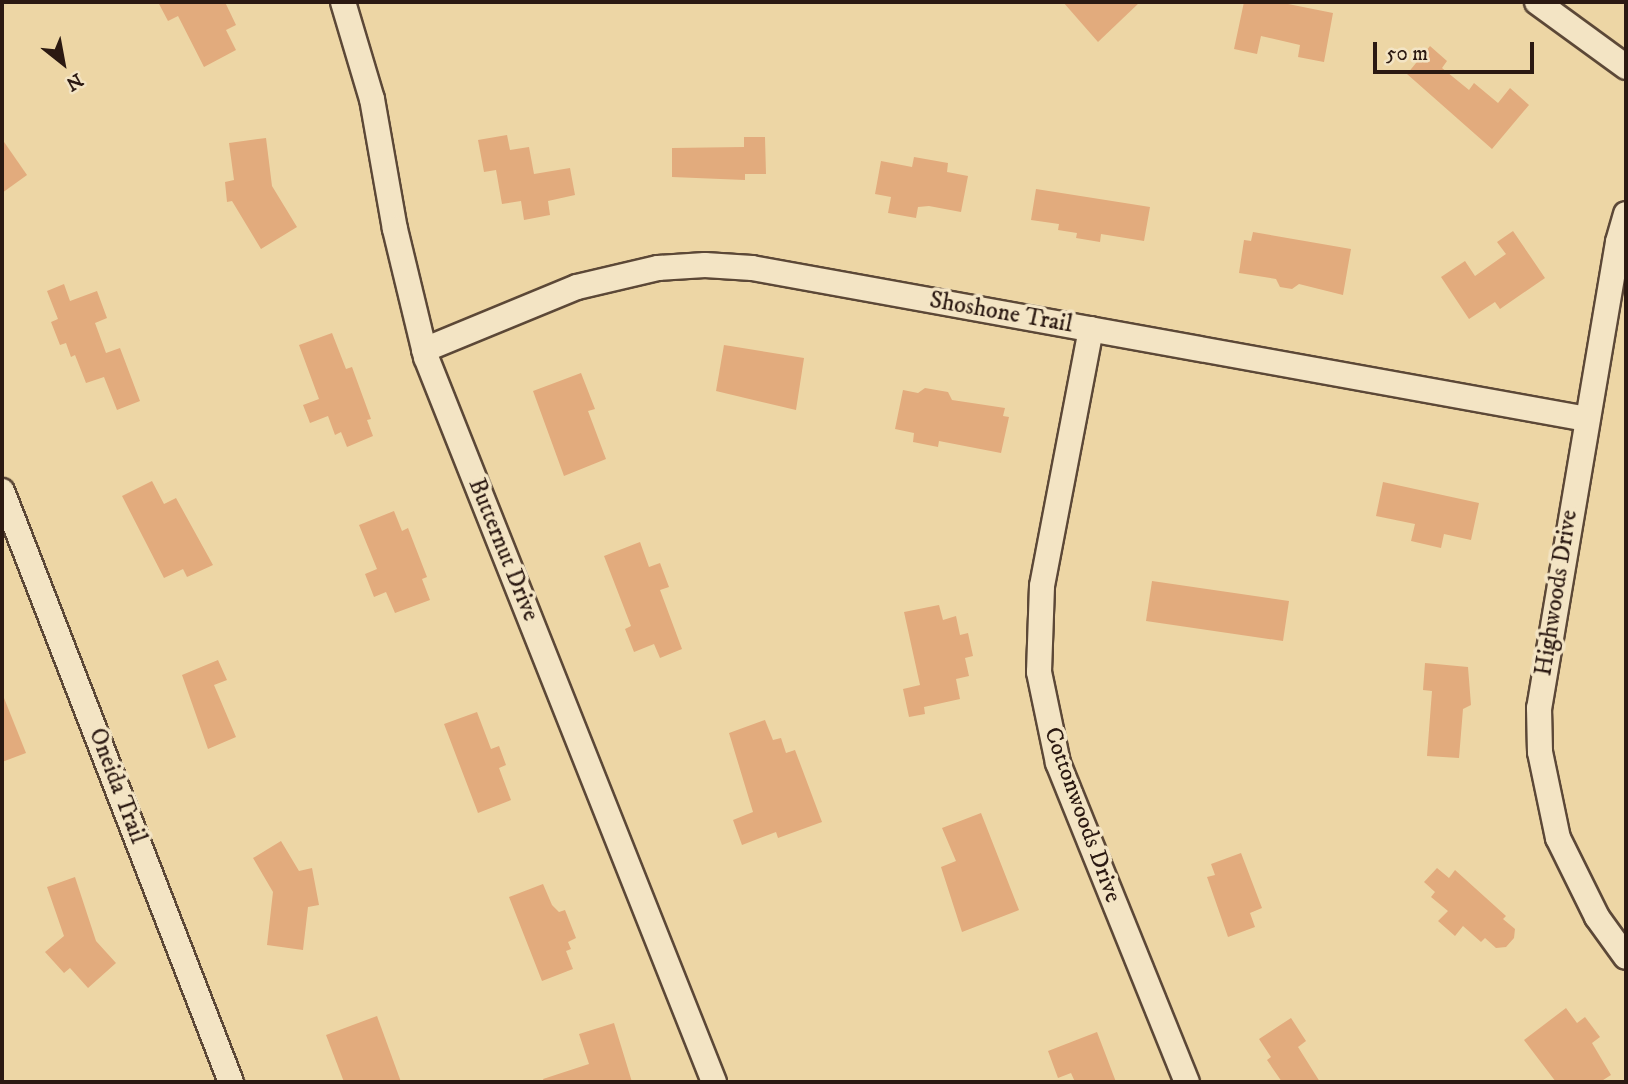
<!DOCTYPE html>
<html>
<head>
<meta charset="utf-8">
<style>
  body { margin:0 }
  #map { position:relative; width:1628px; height:1084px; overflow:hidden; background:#edd6a5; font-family:"IM FELL DW Pica",serif }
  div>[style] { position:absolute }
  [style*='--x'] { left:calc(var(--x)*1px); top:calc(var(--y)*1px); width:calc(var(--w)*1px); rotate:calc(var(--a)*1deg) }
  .building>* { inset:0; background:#e2ab7d }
  .roads { filter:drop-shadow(2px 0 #5c4837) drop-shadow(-2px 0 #5c4837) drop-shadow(0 2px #5c4837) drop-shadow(0 -2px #5c4837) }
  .street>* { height:24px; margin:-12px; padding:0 12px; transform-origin:12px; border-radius:12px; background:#f3e4c4 }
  span { translate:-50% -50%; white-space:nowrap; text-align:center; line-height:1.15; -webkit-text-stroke:7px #f3e4c4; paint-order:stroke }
  .street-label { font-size:24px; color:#2b1912 }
  .frame { position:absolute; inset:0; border:4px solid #2b1912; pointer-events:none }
  .north { position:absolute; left:28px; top:28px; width:70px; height:70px; -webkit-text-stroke:5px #f3e4c4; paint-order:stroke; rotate:149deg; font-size:19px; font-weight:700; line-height:28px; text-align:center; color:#2b1912 }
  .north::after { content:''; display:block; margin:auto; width:24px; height:32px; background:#2b1912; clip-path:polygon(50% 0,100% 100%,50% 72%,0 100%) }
  .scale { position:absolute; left:1373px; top:42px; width:161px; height:32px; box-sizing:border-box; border:4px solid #2b1912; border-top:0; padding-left:9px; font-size:21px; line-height:24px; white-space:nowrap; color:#2b1912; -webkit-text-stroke:5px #f3e4c4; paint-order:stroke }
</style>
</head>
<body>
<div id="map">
  <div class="building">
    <div style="clip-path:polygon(158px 2px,225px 2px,236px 25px,226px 30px,236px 50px,204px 67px,178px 16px,168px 21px)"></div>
    <div style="clip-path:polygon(1063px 2px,1140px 2px,1098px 42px)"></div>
    <div style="clip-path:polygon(1244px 2px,1278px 2px,1333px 13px,1324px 62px,1298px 57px,1300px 45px,1261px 36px,1257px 54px,1234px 49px)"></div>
    <div style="clip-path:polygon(1430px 46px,1447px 61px,1442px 68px,1469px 90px,1474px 83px,1498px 103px,1510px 88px,1529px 105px,1492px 149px,1407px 74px)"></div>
    <div style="clip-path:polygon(507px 135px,510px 150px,529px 147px,534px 174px,570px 168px,575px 195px,548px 201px,550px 215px,524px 220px,521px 201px,502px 204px,496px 170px,484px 172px,478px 140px)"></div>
    <div style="clip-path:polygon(744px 137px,765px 137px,766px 174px,745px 174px,745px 180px,672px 177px,672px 148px,744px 147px)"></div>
    <div style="clip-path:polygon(266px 138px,272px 186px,297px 227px,261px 249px,232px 201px,227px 202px,225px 182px,234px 180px,229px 143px)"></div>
    <div style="clip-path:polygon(2px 139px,27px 175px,2px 193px)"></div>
    <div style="clip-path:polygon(914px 157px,948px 163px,947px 172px,968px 176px,961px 212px,929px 206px,918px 207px,916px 218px,888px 213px,891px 197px,875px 194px,881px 161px,912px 167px)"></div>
    <div style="clip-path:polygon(1036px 189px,1150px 207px,1144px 241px,1101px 234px,1100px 242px,1076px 238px,1077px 233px,1058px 230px,1059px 224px,1031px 220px)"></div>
    <div style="clip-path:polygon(1513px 231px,1545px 278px,1500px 309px,1495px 302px,1469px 319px,1441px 277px,1465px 261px,1475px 276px,1506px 254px,1497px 242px)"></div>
    <div style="clip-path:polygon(1253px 232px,1351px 249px,1343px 295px,1299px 284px,1292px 289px,1280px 287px,1276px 279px,1239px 273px,1244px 240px,1251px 241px)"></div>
    <div style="clip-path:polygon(64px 284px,70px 301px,97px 291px,107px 318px,95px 323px,106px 353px,120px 348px,140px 401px,117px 410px,104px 377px,86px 383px,75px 355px,71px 357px,66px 343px,60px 345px,51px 322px,58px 319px,47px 291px)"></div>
    <div style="clip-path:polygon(332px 333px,346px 369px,352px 367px,371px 419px,367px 420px,373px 436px,347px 447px,341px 432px,335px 435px,328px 416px,310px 423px,303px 405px,319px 399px,299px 345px)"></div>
    <div style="clip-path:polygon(724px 345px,804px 358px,796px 410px,716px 391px)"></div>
    <div style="clip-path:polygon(581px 373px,595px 409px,588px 411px,606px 459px,564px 476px,533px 391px)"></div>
    <div style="clip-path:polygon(925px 388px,948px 392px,952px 400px,1005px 408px,1003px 416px,1009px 417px,1001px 453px,939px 441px,938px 447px,913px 442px,914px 433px,895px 429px,903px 390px,918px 393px)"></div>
    <div style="clip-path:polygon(152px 481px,164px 504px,176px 498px,213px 565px,187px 577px,183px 569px,164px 578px,122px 496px)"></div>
    <div style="clip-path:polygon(1383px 482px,1479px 503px,1471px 540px,1444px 534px,1441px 548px,1411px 541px,1415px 524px,1376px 516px)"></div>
    <div style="clip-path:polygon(394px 511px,402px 531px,408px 528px,427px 577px,422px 579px,430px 600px,395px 613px,386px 592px,374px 597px,365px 574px,377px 569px,359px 525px)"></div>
    <div style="clip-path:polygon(640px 542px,649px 567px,660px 563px,669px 587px,660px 590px,682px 649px,660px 658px,654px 644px,634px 652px,625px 629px,631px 626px,604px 556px)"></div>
    <div style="clip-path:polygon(1152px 581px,1289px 601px,1283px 641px,1146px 621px)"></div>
    <div style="clip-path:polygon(939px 605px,943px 620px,956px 616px,960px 635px,968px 633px,973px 656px,965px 658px,969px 676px,956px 679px,960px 699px,924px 707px,925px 714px,909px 717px,903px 689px,920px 685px,904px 612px)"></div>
    <div style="clip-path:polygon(218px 660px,227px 680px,214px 685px,236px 737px,208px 749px,182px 675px)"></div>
    <div style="clip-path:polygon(1425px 663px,1468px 667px,1471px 705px,1463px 709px,1459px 758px,1427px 756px,1432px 691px,1423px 690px)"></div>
    <div style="clip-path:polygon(2px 693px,26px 753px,2px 762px)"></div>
    <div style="clip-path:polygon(477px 712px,491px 749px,499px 746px,506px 765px,499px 768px,511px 800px,478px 813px,444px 724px)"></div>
    <div style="clip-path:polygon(765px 720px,773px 740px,781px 738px,786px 753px,795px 750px,822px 822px,778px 838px,776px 832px,742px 845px,733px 820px,753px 812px,729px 733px)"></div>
    <div style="clip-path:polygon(981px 813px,1019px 910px,962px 932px,941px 867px,956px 861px,942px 828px)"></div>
    <div style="clip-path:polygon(281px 841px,299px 871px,312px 868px,319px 905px,308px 907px,303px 950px,267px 945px,273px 892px,253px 858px)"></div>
    <div style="clip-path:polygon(1241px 853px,1262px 908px,1250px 913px,1255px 927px,1228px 937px,1207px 877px,1215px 875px,1211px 864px)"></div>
    <div style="clip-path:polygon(1437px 868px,1449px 878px,1455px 870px,1506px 916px,1503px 919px,1515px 929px,1514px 938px,1506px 947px,1496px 948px,1485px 938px,1481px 942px,1463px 926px,1455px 936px,1438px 921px,1448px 911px,1431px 897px,1435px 892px,1424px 882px)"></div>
    <div style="clip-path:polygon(75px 877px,96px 941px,116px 963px,88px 988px,70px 968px,64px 973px,45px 952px,64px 936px,47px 887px)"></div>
    <div style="clip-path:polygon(543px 884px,552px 905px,559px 912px,565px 910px,576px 938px,568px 942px,571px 949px,566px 951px,573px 969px,542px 981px,509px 897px)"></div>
    <div style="clip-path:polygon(1566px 1008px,1577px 1023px,1585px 1017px,1600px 1037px,1592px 1043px,1611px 1075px,1600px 1082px,1556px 1082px,1524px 1040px)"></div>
    <div style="clip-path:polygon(377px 1016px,401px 1082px,344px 1082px,326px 1035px)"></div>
    <div style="clip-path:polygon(1291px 1018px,1306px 1041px,1298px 1047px,1320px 1082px,1282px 1082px,1267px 1060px,1271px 1057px,1259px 1039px)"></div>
    <div style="clip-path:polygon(614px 1023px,632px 1082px,544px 1082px,543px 1079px,589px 1064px,579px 1034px)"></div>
    <div style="clip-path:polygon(1097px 1032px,1116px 1082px,1075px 1082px,1071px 1073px,1058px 1078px,1048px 1051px)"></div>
  </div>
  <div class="roads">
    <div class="street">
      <div style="--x:343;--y:2;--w:101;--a:73.4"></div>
      <div style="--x:372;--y:99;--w:132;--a:80"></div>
      <div style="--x:395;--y:229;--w:132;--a:76.4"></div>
      <div style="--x:426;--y:357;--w:780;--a:68.33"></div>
      <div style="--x:1537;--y:2;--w:110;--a:36.1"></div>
      <div style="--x:1626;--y:214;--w:29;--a:106"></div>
      <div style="--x:1618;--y:242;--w:473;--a:99.6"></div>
      <div style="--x:1539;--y:708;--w:44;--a:88.7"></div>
      <div style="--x:1540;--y:752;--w:88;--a:78.2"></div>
      <div style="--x:1558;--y:838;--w:88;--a:63.7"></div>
      <div style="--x:1597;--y:917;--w:49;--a:54.1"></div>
      <div style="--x:1091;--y:329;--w:262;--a:100.8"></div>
      <div style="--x:1042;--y:586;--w:86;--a:92"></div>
      <div style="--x:1039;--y:672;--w:93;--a:78.2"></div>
      <div style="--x:1058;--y:763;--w:344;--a:68"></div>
      <div style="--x:424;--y:350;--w:165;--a:-22.4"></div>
      <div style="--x:577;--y:287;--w:83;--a:-13.2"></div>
      <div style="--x:658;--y:268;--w:47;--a:-3.7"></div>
      <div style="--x:705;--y:265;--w:47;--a:3.7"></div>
      <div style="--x:752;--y:268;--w:849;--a:10.25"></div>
      <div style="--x:2;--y:491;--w:634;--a:68.82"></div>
    </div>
  </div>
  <div class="street-label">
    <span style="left:1001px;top:313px;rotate:10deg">Shoshone Trail</span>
    <span style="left:503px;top:550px;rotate:68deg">Butternut Drive</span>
    <span style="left:1557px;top:593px;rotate:-81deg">Highwoods Drive</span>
    <span style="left:117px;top:786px;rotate:69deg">Oneida Trail</span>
    <span style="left:1082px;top:815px;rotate:70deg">Cottonwoods Drive</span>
  </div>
  <div class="frame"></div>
  <div class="north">N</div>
  <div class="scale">50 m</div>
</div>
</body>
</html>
